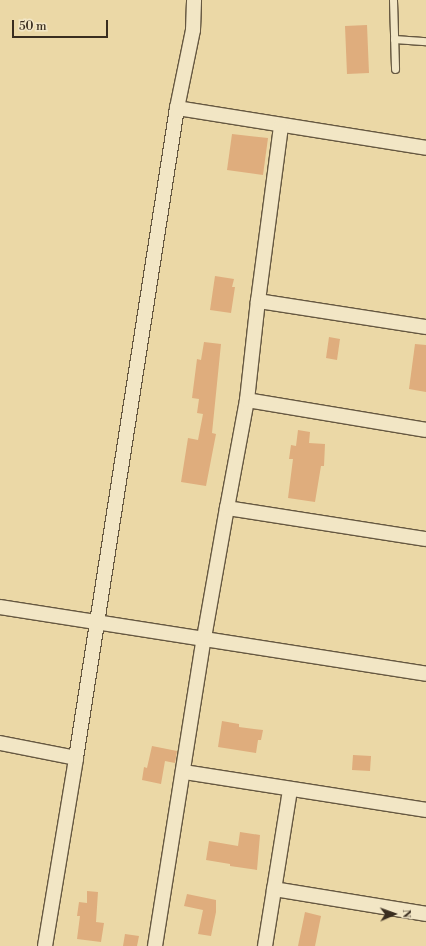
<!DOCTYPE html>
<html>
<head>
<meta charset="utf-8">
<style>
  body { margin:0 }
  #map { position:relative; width:426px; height:946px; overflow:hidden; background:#ebd8a6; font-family:"Libre Bodoni",serif }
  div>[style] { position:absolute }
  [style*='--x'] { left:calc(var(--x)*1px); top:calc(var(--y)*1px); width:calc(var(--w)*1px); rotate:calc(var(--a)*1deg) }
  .building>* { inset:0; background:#dfad7d }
  .roads { filter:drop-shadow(1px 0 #665841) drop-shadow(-1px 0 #665841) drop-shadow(0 1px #665841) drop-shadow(0 -1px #665841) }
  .lane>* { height:7px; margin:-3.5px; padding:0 3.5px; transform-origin:3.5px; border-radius:3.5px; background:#f2e6c5 }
  .street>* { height:14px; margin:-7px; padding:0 7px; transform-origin:7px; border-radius:7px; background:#f2e6c5 }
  span { translate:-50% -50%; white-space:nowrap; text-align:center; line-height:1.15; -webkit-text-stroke:3px #f2e6c5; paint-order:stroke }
  .north { position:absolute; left:374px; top:894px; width:40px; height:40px; -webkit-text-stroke:3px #f2e6c5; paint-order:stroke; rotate:88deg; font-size:11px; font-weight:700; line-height:16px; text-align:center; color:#392d1f }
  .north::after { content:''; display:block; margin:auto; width:14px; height:18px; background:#392d1f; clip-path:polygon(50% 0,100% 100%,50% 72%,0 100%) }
  .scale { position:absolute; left:12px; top:20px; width:96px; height:18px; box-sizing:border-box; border:2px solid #392d1f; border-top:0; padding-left:5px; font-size:12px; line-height:14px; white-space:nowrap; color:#392d1f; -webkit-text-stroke:3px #f2e6c5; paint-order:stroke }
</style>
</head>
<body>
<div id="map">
  <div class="building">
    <div style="clip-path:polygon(367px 25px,369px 73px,347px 74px,345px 26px)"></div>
    <div style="clip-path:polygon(232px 134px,268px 138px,263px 175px,227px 170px)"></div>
    <div style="clip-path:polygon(215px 276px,234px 279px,232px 287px,235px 287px,231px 313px,210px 310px)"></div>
    <div style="clip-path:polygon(329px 337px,340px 339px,337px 360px,326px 358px)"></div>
    <div style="clip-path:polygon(204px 342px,221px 344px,212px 433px,216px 434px,206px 486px,181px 482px,188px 438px,198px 440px,203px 414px,197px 413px,199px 399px,192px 398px,197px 359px,201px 360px)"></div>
    <div style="clip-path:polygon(415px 344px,426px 345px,426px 392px,409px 389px)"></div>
    <div style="clip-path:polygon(298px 430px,310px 432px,309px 443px,325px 444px,324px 466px,321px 466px,315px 502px,288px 498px,293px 459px,289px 459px,291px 445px,296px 446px)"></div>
    <div style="clip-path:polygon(222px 721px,239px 724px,239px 727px,263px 730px,261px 740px,258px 740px,256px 753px,218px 747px)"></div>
    <div style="clip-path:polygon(152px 746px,177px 751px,175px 763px,165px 761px,161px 784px,142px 780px,144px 767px,147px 768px)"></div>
    <div style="clip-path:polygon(353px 755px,371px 756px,370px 771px,352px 770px)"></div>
    <div style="clip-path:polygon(240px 832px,260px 835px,257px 870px,230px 866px,230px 864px,206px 860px,209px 841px,238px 846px)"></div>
    <div style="clip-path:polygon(87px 891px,98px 892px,96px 922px,104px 923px,101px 942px,77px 939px,80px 916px,77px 916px,79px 902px,87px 903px)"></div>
    <div style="clip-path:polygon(187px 894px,216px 900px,216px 912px,211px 936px,198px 934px,203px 910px,184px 906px)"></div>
    <div style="clip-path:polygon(305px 912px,321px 916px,315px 946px,298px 946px)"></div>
    <div style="clip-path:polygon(125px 934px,139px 936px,137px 946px,123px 946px)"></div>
  </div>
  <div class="roads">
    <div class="lane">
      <div style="--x:393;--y:0;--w:69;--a:88.3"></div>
      <div style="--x:394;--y:39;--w:32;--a:4"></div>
    </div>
    <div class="street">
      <div style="--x:177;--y:108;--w:252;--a:9.1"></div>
      <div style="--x:258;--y:301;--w:177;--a:-82.5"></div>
      <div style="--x:247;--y:400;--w:181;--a:9.5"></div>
      <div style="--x:227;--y:508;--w:110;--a:-79.5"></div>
      <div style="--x:247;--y:400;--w:100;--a:-83.7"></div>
      <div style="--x:258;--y:301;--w:170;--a:8.8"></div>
      <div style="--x:0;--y:607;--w:431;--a:8.9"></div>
      <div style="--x:0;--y:743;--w:77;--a:11.2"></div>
      <div style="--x:184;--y:772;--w:245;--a:8.9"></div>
      <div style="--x:274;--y:889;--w:154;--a:9.3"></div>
      <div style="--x:45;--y:946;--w:191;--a:-80.6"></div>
      <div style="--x:76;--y:758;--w:658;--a:-81.17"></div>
      <div style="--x:177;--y:108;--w:80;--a:-78.4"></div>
      <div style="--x:193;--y:30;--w:30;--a:-88"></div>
      <div style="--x:155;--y:946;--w:312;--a:-81"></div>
      <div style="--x:204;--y:638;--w:132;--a:-80"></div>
      <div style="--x:227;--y:508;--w:201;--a:8.9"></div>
      <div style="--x:265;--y:946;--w:158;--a:-80.9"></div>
    </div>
  </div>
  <div class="north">N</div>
  <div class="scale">50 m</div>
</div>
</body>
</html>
